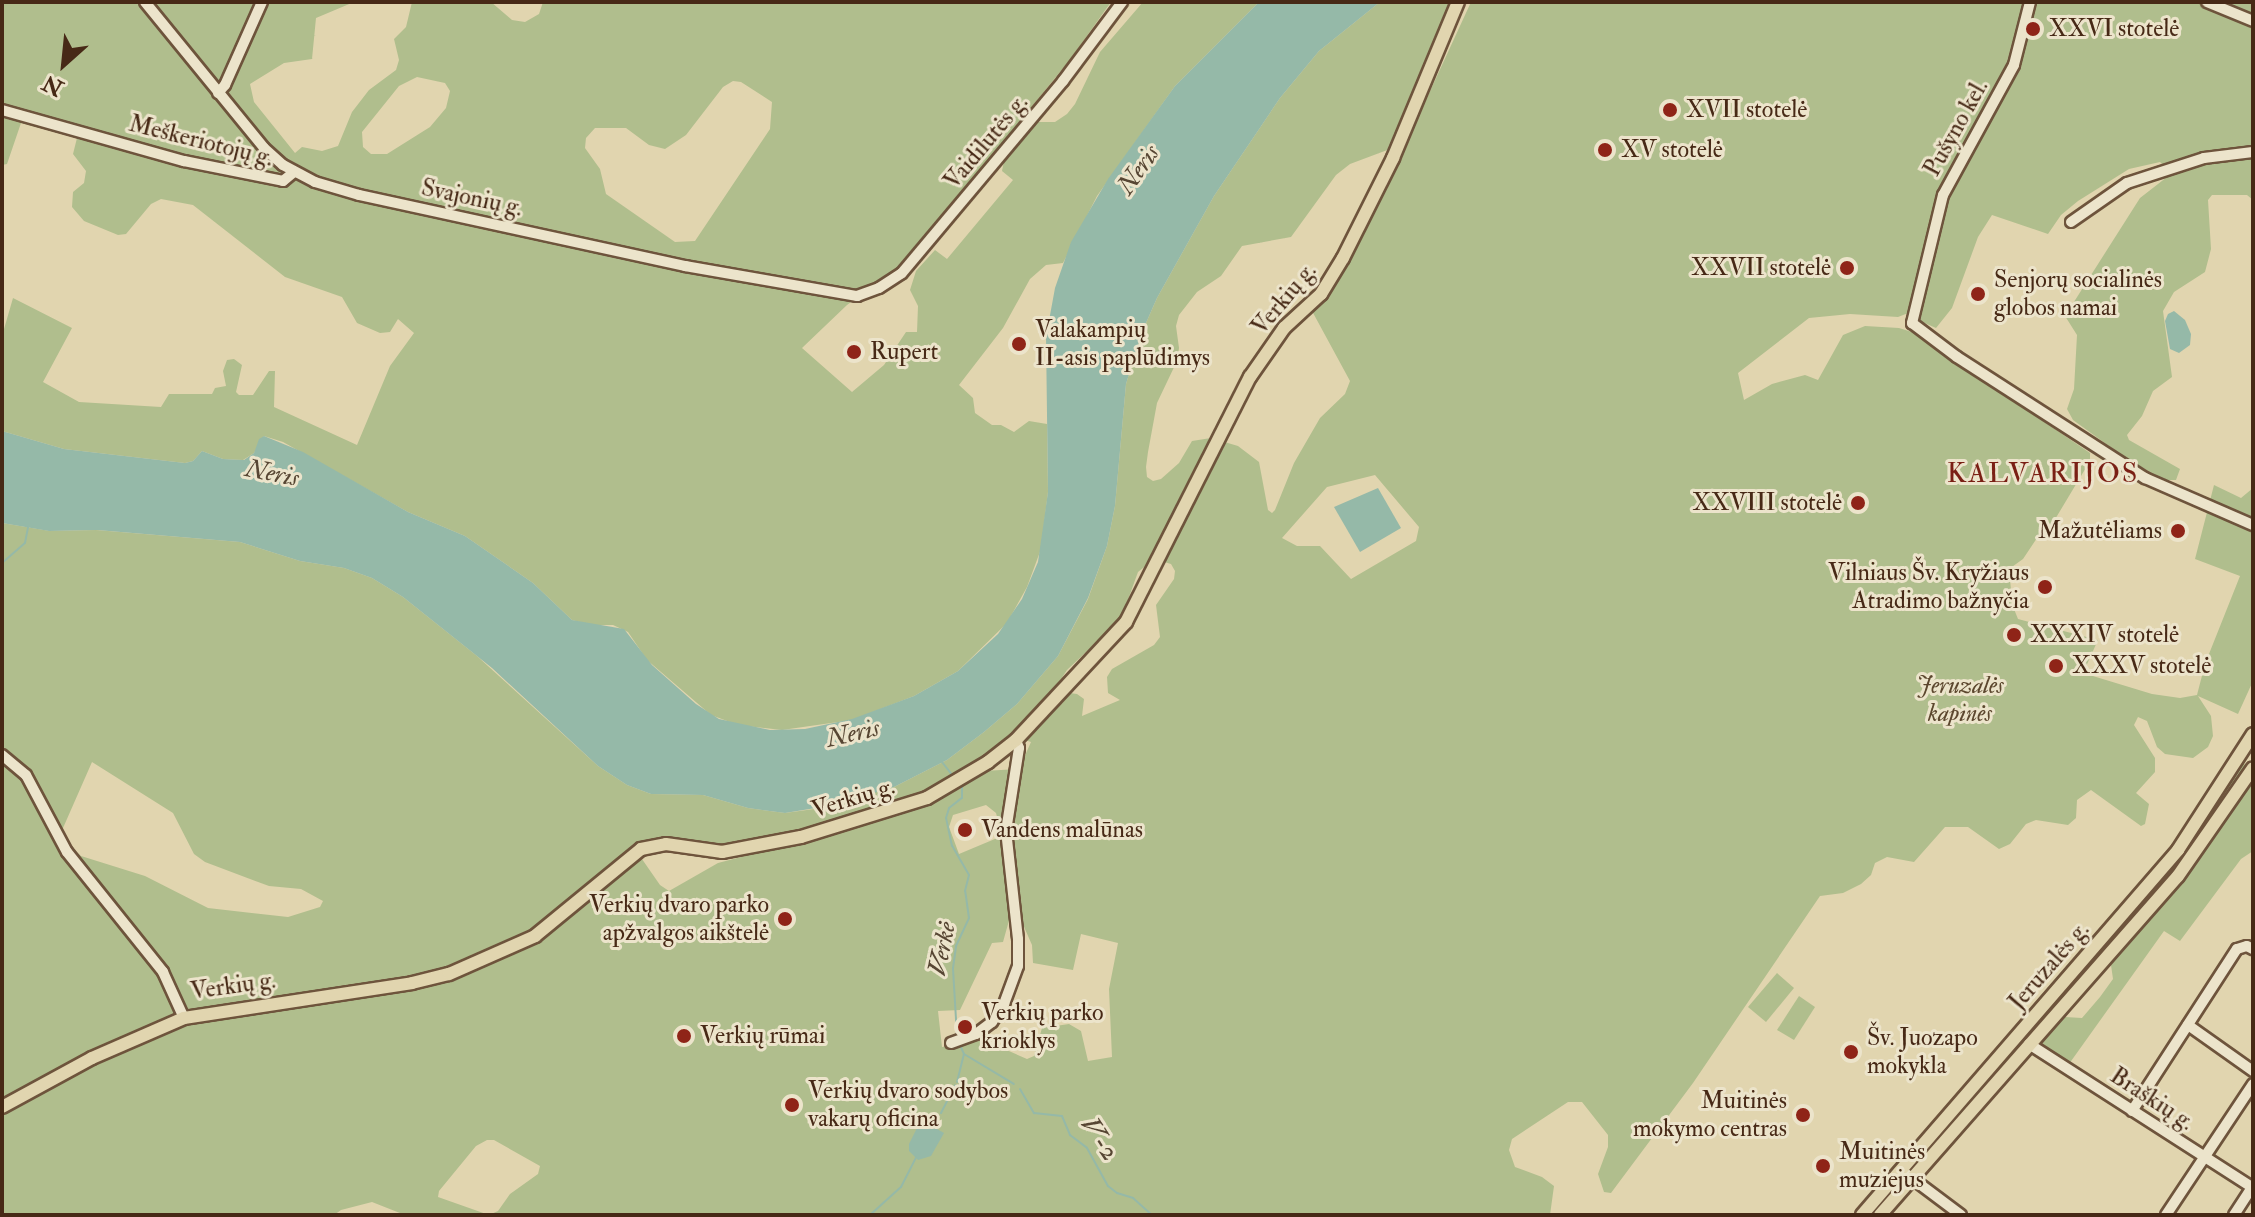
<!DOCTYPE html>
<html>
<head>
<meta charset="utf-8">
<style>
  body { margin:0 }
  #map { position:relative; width:2255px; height:1217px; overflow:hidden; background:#e1d5af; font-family:"IM FELL Double Pica",serif }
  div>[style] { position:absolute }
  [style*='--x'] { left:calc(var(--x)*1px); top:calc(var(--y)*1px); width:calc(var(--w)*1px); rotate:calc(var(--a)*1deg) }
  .green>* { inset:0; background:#b0be8d }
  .water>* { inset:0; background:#95b9a8 }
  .stream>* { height:2px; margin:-1px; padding:0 1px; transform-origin:1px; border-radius:1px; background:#95b9a8 }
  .roads { filter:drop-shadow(2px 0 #6e543c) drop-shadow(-2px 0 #6e543c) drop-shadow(0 2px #6e543c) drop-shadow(0 -2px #6e543c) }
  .minor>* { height:10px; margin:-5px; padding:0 5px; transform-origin:5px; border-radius:5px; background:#ece4cb }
  .major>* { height:12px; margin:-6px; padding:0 6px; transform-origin:6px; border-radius:6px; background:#e1d5af }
  .dots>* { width:22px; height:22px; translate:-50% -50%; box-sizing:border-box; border:4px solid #ece4cb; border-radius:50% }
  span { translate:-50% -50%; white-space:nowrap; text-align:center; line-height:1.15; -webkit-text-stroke:6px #ece4cb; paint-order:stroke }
  .poi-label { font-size:24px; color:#472916 }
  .left { translate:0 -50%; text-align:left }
  .right { translate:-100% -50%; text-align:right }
  .street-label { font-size:24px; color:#472916 }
  .park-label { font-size:24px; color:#5c472e; font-style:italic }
  .water-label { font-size:26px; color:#574633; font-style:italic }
  .quarter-label { font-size:28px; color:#7a1f14; letter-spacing:2px }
  .frame { position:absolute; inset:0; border:4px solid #472916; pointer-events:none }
  .north { position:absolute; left:24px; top:24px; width:80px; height:80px; -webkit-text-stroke:6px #ece4cb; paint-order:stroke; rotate:207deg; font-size:22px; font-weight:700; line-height:32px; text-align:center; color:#472916 }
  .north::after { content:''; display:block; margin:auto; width:28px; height:36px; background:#472916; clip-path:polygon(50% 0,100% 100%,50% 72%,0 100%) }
</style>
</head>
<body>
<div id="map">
  <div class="green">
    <div style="clip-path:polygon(evenodd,2px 2px,354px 2px,316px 18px,312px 59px,284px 63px,250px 84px,254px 102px,295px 153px,302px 147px,322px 151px,338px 146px,352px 112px,369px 90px,396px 70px,399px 60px,394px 39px,406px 27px,412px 2px,491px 2px,512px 20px,525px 22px,539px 14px,543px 2px,1111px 2px,1069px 61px,903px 264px,847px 305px,802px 348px,852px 392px,884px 365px,906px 332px,917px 332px,918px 306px,910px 290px,916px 271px,935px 250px,947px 259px,1013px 180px,1002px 171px,1005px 156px,1032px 122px,1055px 122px,1067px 114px,1075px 104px,1100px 52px,1143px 2px,1259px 2px,1175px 86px,1097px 196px,1063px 263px,1046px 265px,1030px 279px,1003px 328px,959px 385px,973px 398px,975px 413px,992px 425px,1001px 425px,1014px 432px,1029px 421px,1047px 424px,1048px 492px,1041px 549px,1027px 587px,1007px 623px,958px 671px,914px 696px,852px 720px,782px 730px,738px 725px,711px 715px,647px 660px,628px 632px,613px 625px,591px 625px,572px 620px,533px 583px,465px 536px,408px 512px,283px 442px,264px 436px,254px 453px,243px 460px,223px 459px,202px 451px,193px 461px,185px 463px,64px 449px,2px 431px,2px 336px,13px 298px,72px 328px,43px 382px,79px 402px,161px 407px,169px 394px,212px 394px,215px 388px,226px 386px,223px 371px,227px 360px,234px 359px,242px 365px,236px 392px,239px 395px,253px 395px,269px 371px,275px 371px,274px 407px,357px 445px,390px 366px,414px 333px,398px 319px,390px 332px,380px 333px,357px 323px,342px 297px,285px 277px,193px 205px,161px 199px,151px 204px,126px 234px,118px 235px,84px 221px,72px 207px,73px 192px,84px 183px,86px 171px,73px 154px,77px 138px,21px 123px,7px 164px,2px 165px,2px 2px,417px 77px,445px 83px,450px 91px,446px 108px,430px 127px,387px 154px,371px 154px,363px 147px,362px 132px,399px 86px,417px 77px,2px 2px,733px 81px,741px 82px,772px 102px,770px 129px,695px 241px,675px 242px,606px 194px,600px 169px,585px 148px,586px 138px,595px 128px,626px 128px,649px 145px,665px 149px,686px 135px,723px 87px,733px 81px)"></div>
    <div style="clip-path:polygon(evenodd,1380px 2px,1451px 2px,1390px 149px,1350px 164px,1336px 175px,1291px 237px,1242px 246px,1221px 276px,1197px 292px,1179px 315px,1176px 326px,1179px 348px,1177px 361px,1157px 403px,1148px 452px,1146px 467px,1147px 477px,1153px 481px,1161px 479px,1179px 463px,1192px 441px,1211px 438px,1238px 446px,1259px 462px,1268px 510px,1272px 513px,1275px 510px,1294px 463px,1320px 418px,1345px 394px,1350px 381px,1312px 311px,1334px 285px,1374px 213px,1471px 2px,2253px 2px,2253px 200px,2247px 195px,2212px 195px,2208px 200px,2211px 249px,2205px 272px,2174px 292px,2163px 311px,2172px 377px,2153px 391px,2142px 416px,2127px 435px,2129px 440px,2180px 469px,2176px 480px,2163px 480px,2120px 454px,2073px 420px,2067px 409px,2074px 389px,2077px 335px,2065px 316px,2140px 198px,2167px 177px,2168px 170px,2160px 162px,2129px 169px,2078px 201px,2061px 215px,2048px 234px,1992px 215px,1978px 237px,1952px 308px,1936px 328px,1920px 321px,1916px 310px,1898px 317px,1850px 314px,1809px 318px,1738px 373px,1744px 400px,1772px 384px,1805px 375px,1818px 380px,1843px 335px,1865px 326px,1899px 328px,1912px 332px,2090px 453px,2090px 461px,2045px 536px,2039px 535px,2023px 559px,2009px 569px,2011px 590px,2006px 589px,2018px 619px,2098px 640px,2083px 673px,2152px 694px,2180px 698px,2197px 695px,2205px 664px,2240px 576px,2195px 559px,2214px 485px,2241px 498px,2253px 488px,2253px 681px,2238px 714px,2198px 696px,2211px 716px,2213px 736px,2208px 747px,2193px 758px,2165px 754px,2157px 747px,2147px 721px,2138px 717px,2134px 725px,2155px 758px,2155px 772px,2136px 793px,2149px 804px,2145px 824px,2141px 826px,2091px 790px,2077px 800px,2076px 818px,2068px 825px,2036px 820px,2026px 824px,2010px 844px,1999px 849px,1968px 827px,1945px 827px,1914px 862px,1887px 857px,1875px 863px,1871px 875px,1861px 884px,1843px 893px,1820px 896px,1693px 1083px,1611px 1193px,1604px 1192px,1598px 1174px,1608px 1147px,1608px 1135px,1582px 1102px,1568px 1102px,1512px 1139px,1509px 1150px,1515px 1167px,1542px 1177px,1554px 1186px,1550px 1215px,405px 1215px,372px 1202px,341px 1210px,334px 1215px,2px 1215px,2px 523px,50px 531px,96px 530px,240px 542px,300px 561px,344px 568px,372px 578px,403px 597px,477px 656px,598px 766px,627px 785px,651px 794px,703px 795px,748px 808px,785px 813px,814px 809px,894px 787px,947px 760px,984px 732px,1017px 704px,1058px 656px,1088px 599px,1107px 546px,1115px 506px,1126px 384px,1142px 332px,1157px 298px,1214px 196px,1280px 98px,1319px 51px,1380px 2px,1375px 475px,1419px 527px,1416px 541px,1351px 579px,1320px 546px,1297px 546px,1282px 538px,1327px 487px,1375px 475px,1380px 2px,1154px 559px,1171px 564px,1175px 571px,1174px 579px,1156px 605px,1160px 637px,1154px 645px,1112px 669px,1107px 677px,1108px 693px,1120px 700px,1082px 716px,1084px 699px,1077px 694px,1056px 691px,1057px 685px,1067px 670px,1121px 619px,1138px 572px,1154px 559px,1380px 2px,1013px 736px,1031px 742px,1019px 769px,984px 771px,950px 794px,866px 824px,718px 863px,669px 891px,660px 885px,635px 849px,720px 846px,829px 826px,945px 786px,1013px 736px,1380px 2px,92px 762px,173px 813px,194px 854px,205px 862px,269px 886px,301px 889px,323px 901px,320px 907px,288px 917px,208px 908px,145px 876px,81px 856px,62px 838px,63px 828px,92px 762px,1380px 2px,986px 805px,996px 813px,1002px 836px,959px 854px,949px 827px,953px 815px,986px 805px,1380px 2px,1010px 917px,1021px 920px,1032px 945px,1033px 963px,1073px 970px,1081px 934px,1118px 943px,1109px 989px,1112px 1057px,1088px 1061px,1081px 1031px,1069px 1024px,1042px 1028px,1034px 1056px,1027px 1059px,984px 1040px,942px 1047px,938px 1011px,960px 1010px,992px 943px,1003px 942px,1010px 917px,1380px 2px,487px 1140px,494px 1140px,540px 1166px,538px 1174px,510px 1194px,498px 1211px,489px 1215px,438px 1197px,439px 1191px,476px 1146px,487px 1140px)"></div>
    <div style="clip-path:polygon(2242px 763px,2248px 766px,2214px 819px,2165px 884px,2033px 1033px,2070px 982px,2180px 855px)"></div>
    <div style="clip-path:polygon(2253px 776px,2253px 851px,2241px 859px,2180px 941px,2164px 931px,2069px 1064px,2043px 1046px,2041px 1040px,2047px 1032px,2065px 1017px,2082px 1018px,2100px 997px,2113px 979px,2111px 965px,2123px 946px,2195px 861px)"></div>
    <div style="clip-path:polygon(1777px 973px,1794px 988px,1766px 1022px,1748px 1007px)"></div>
    <div style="clip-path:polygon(1799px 996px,1815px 1007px,1794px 1040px,1777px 1030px)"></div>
  </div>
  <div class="water">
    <div style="clip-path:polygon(1259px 2px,1380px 2px,1319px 51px,1280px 98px,1214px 196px,1157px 298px,1142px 332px,1126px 384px,1115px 506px,1107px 546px,1088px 598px,1058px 656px,1017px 704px,984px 732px,947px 760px,894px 787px,834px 805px,785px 813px,748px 808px,703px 795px,651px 794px,627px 785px,598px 766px,492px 668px,403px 597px,372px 578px,344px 568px,300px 561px,240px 542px,97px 530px,49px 531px,2px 523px,2px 431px,64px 449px,185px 463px,193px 461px,202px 451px,223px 459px,244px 460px,254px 453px,259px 439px,264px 436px,303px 452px,408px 512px,465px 536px,533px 583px,572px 620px,624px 629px,652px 665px,696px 704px,719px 719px,770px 730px,805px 729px,852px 719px,914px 696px,958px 671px,998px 634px,1022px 599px,1038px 562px,1048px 492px,1046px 337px,1055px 288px,1071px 242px,1108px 179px,1175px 86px)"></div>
    <div style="clip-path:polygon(2174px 311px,2185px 320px,2191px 334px,2190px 345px,2179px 353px,2170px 349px,2165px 321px,2168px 314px)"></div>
    <div style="clip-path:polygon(1378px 488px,1401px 528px,1360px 552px,1334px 507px)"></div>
    <div style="clip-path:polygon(921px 1120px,944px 1133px,931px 1156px,918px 1160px,909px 1151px,909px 1144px)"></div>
  </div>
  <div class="stream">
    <div style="--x:2;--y:563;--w:30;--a:-41"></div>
    <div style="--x:25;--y:543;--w:16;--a:-79"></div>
    <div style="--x:942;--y:762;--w:18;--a:52"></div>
    <div style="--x:957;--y:1036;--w:68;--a:-93.4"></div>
    <div style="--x:953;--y:968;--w:22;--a:-82"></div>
    <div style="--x:956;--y:946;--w:31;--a:-65"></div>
    <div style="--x:969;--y:918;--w:27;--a:-98"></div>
    <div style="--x:965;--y:891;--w:16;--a:-76"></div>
    <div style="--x:969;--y:875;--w:34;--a:-120"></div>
    <div style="--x:952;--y:846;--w:29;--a:-102"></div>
    <div style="--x:946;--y:818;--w:10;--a:-73"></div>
    <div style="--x:949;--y:808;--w:16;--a:-38"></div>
    <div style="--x:962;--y:798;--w:13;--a:-90"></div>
    <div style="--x:964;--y:1054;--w:58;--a:31"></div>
    <div style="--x:957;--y:1082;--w:29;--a:-76"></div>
    <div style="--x:964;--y:1054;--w:10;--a:-114"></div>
    <div style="--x:1020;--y:1089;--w:28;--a:60"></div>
    <div style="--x:1034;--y:1113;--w:28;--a:6"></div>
    <div style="--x:1062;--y:1116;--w:21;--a:67"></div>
    <div style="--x:1070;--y:1135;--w:21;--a:37"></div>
    <div style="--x:1087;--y:1148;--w:43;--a:61.1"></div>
    <div style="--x:1108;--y:1186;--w:11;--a:38"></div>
    <div style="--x:1117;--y:1193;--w:17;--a:17"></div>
    <div style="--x:1133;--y:1198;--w:25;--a:42"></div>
    <div style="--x:941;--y:1113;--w:31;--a:-63"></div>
    <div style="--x:870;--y:1215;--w:42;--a:-42.1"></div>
    <div style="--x:901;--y:1187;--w:33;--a:-63"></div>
  </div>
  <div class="roads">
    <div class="minor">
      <div style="--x:145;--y:2;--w:188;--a:50.8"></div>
      <div style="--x:264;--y:148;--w:25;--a:42"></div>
      <div style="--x:283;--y:165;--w:36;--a:28"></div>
      <div style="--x:315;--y:182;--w:46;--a:16.5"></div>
      <div style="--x:359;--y:195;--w:334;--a:12.3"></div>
      <div style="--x:685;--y:266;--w:175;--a:9.9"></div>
      <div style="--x:857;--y:296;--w:23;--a:-20"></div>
      <div style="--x:879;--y:288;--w:27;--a:-33"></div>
      <div style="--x:902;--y:273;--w:251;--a:-50"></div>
      <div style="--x:1063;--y:81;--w:99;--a:-53.2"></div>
      <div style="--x:2030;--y:2;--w:65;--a:104.3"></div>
      <div style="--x:2014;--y:65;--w:148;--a:118.6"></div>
      <div style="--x:1943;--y:195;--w:132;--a:103.6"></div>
      <div style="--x:1912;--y:323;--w:56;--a:37.1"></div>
      <div style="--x:1957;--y:357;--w:224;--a:32.8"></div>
      <div style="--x:2145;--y:478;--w:118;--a:23.5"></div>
      <div style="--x:2207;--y:2;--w:50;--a:22.4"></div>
      <div style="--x:218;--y:93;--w:11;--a:-49"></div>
      <div style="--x:225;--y:85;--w:91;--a:-66"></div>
      <div style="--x:2;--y:110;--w:189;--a:15.7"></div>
      <div style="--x:184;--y:161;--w:101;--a:11.4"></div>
      <div style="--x:283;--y:181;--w:14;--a:-39"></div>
      <div style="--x:2071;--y:222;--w:68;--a:-34.9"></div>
      <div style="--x:2127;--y:183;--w:81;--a:-18"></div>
      <div style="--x:2204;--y:158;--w:49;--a:-7"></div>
      <div style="--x:2;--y:755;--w:31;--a:40"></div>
      <div style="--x:26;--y:775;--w:87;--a:62"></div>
      <div style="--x:67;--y:852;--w:154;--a:51.3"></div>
      <div style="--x:163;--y:972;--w:51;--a:65.5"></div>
      <div style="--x:2188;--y:1025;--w:80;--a:35.3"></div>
      <div style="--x:951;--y:1043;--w:27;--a:-20"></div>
      <div style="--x:976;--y:1034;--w:20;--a:-37"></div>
      <div style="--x:992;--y:1022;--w:22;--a:-56"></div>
      <div style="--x:1004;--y:1004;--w:40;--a:-69.8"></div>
      <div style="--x:1018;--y:966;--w:27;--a:-90"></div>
      <div style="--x:1018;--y:939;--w:109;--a:-96.3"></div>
      <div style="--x:1006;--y:831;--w:84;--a:-81.1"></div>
      <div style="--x:1019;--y:748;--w:9;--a:-111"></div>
      <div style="--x:2029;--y:1044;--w:266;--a:32.7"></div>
      <div style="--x:2132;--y:1111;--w:193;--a:-57.1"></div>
      <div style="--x:2237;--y:949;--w:10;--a:-17"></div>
      <div style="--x:2247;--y:946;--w:7;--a:27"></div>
      <div style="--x:1901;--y:1170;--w:75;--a:36.9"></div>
      <div style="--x:2166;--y:1215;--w:157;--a:-56.4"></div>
      <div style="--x:2234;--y:1215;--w:35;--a:-57"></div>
    </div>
    <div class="major">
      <div style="--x:2;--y:1107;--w:102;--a:-28.6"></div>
      <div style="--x:92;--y:1058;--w:100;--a:-23.5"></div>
      <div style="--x:184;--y:1018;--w:231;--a:-8.7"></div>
      <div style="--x:412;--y:983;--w:38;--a:-14"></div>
      <div style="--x:449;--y:974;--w:94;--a:-23.8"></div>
      <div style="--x:535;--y:936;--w:137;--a:-39.4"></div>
      <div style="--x:641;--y:849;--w:25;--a:-11"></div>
      <div style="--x:666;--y:844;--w:57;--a:8.1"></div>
      <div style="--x:722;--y:852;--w:80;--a:-10.8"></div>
      <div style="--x:801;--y:837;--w:132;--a:-17.2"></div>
      <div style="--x:927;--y:798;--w:71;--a:-30.5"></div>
      <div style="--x:988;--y:762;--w:36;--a:-38"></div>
      <div style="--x:1016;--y:740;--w:161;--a:-47"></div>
      <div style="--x:1126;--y:622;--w:275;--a:-63.2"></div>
      <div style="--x:1250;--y:377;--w:60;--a:-55.2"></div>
      <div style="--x:1284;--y:328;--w:50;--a:-42.6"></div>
      <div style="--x:1321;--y:294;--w:42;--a:-58.6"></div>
      <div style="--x:1343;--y:258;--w:112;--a:-63.4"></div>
      <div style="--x:1393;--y:158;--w:169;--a:-67.4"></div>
      <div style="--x:1862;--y:1215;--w:483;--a:-49.1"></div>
      <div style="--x:2178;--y:850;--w:138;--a:-57.1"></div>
      <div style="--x:1880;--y:1215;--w:451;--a:-48.7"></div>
      <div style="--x:2178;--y:876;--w:131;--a:-55.2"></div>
    </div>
  </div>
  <div class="dots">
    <div style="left:2033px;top:29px;background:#8f2418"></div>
    <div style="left:1670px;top:110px;background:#8f2418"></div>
    <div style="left:1605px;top:150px;background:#8f2418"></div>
    <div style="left:1847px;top:268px;background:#8f2418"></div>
    <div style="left:1978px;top:294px;background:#8f2418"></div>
    <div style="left:1019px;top:344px;background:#8f2418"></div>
    <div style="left:854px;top:352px;background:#8f2418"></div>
    <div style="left:1858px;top:503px;background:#8f2418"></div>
    <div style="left:2178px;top:531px;background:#8f2418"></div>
    <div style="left:2045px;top:587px;background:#8f2418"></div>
    <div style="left:2014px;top:635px;background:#8f2418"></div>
    <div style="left:2056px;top:666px;background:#8f2418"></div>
    <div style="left:965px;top:830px;background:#8f2418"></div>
    <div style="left:785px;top:919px;background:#8f2418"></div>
    <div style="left:965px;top:1027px;background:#8f2418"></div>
    <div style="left:684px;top:1036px;background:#8f2418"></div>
    <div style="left:1851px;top:1052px;background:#8f2418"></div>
    <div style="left:792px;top:1105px;background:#8f2418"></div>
    <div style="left:1803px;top:1115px;background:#8f2418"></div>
    <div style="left:1823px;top:1166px;background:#8f2418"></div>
  </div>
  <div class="poi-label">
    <span class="left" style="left:2049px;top:29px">XXVI stotelė</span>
    <span class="left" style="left:1686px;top:110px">XVII stotelė</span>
    <span class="left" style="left:1621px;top:150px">XV stotelė</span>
    <span class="right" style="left:1831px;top:268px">XXVII stotelė</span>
    <span class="left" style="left:1994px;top:294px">Senjorų socialinės<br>globos namai</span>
    <span class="left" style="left:1035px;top:344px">Valakampių<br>II-asis paplūdimys</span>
    <span class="left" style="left:870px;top:352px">Rupert</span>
    <span class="right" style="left:1842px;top:503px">XXVIII stotelė</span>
    <span class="right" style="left:2162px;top:531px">Mažutėliams</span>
    <span class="right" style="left:2029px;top:587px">Vilniaus Šv. Kryžiaus<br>Atradimo bažnyčia</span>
    <span class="left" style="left:2030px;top:635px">XXXIV stotelė</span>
    <span class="left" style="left:2072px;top:666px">XXXV stotelė</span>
    <span class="left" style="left:981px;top:830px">Vandens malūnas</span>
    <span class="right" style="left:769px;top:919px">Verkių dvaro parko<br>apžvalgos aikštelė</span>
    <span class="left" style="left:981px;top:1027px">Verkių parko<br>krioklys</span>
    <span class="left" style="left:700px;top:1036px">Verkių rūmai</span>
    <span class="left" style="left:1867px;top:1052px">Šv. Juozapo<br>mokykla</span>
    <span class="left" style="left:808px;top:1105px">Verkių dvaro sodybos<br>vakarų oficina</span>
    <span class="right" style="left:1787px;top:1115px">Muitinės<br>mokymo centras</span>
    <span class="left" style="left:1839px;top:1166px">Muitinės<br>muziejus</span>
  </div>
  <div class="street-label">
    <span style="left:1956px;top:128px;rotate:-61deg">Pušyno kel.</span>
    <span style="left:201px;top:141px;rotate:14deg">Meškeriotojų g.</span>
    <span style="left:986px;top:142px;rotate:-50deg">Vaidilutės g.</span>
    <span style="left:472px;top:198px;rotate:12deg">Svajonių g.</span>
    <span style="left:1284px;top:299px;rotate:-50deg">Verkių g.</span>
    <span style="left:853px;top:798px;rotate:-17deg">Verkių g.</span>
    <span style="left:2049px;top:966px;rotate:-49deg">Jeruzalės g.</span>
    <span style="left:233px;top:986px;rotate:-8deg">Verkių g.</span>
    <span style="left:2152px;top:1099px;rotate:33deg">Braškių g.</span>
  </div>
  <div class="park-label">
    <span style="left:1960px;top:700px">Jeruzalės<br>kapinės</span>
  </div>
  <div class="water-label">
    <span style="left:1139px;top:170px;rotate:-55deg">Neris</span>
    <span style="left:272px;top:474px;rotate:11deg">Neris</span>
    <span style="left:853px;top:734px;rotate:-13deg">Neris</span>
    <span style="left:943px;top:949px;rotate:-79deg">Verkė</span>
    <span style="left:1099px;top:1139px;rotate:56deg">V-2</span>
  </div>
  <div class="quarter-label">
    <span style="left:2043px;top:474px">KALVARIJOS</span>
  </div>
  <div class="frame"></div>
  <div class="north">N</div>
</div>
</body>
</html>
